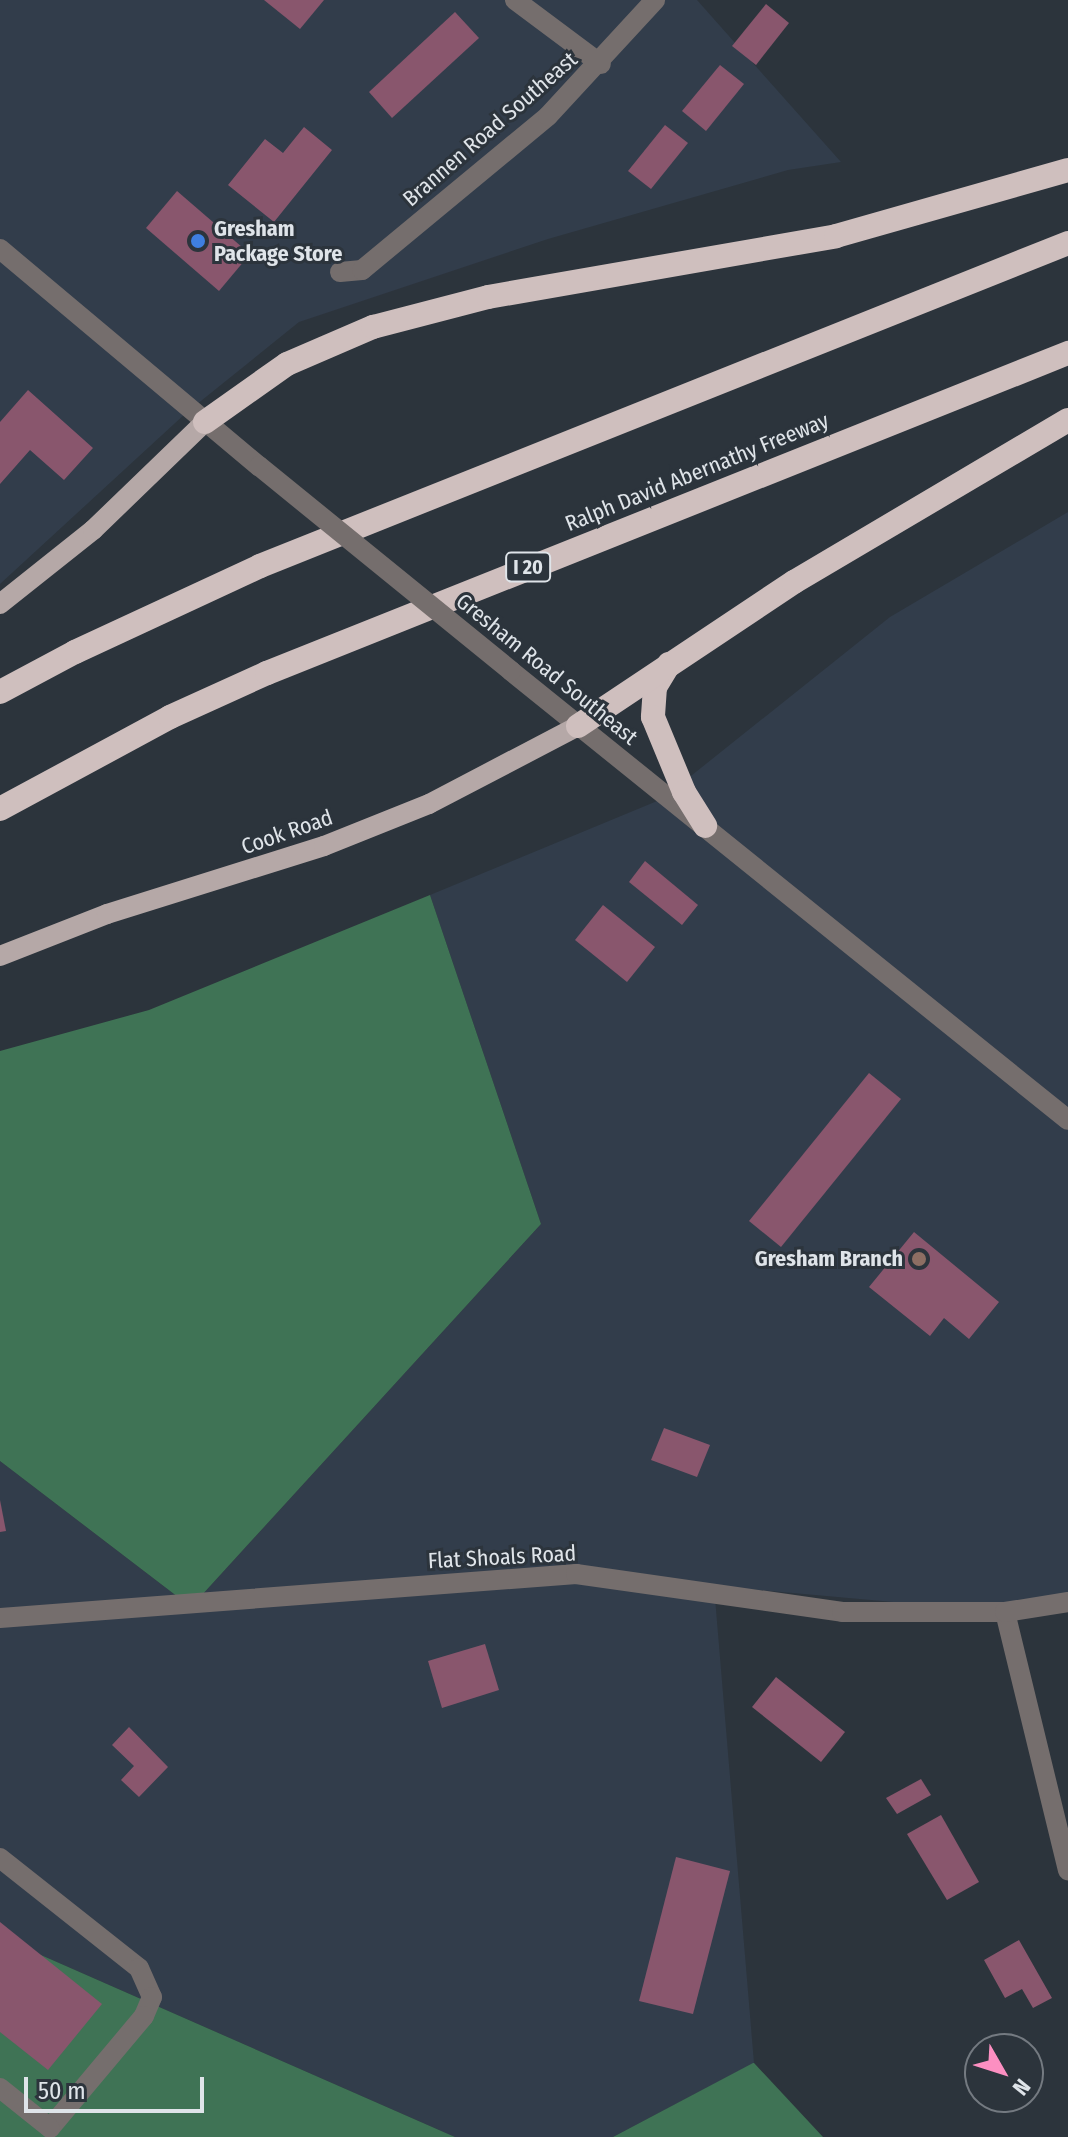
<!DOCTYPE html>
<html>
<head>
<meta charset="utf-8">
<style>
  body { margin:0 }
  #map { position:relative; width:1068px; height:2137px; overflow:hidden; background:#2c343c; font-family:"Fira Sans Condensed",sans-serif }
  div>[style] { position:absolute }
  [style*='--x'] { left:calc(var(--x)*1px); top:calc(var(--y)*1px); width:calc(var(--w)*1px); rotate:calc(var(--a)*1deg) }
  .built>* { inset:0; background:#323d4b }
  .forest>* { inset:0; background:#3f7355 }
  .building>* { inset:0; background:#89566d }
  .minor>* { height:20px; margin:-10px; padding:0 10px; transform-origin:10px; border-radius:10px; background:#756e6d }
  .major>* { height:20px; margin:-10px; padding:0 10px; transform-origin:10px; border-radius:10px; background:#b5a8a7 }
  .highway>* { height:24px; margin:-12px; padding:0 12px; transform-origin:12px; border-radius:12px; background:#cfbfbe }
  .minor-bridge>* { height:20px; margin:-10px; padding:0 10px; transform-origin:10px; border-radius:10px; background:#756e6d }
  .dots>* { width:22px; height:22px; translate:-50% -50%; box-sizing:border-box; border:4px solid #2c343c; border-radius:50% }
  span { translate:-50% -50%; white-space:nowrap; text-align:center; line-height:1.15; -webkit-text-stroke:6px #2c343c; paint-order:stroke }
  .shield-label span { padding:2px 6px; background:#2c343c; border:2px solid; border-radius:6px; -webkit-text-stroke-width:0 }
  .shield-label { font-size:20px; color:#dfe4e9; font-weight:700 }
  .street-label { font-size:22px; color:#dfe4e9 }
  .poi-label { font-size:22px; color:#dfe4e9; font-weight:700 }
  .left { translate:0 -50%; text-align:left }
  .right { translate:-100% -50%; text-align:right }
  .north { position:absolute; left:964px; top:2033px; width:80px; height:80px; box-sizing:border-box; background:#2c343c; border:2px solid #747a81; border-radius:50%; rotate:129deg; font-size:22px; font-weight:700; line-height:32px; text-align:center; color:#dfe4e9 }
  .north::after { content:''; display:block; margin:auto; width:28px; height:36px; background:#fc8fc1; clip-path:polygon(50% 0,100% 100%,50% 72%,0 100%) }
  .scale { position:absolute; left:24px; top:2077px; width:180px; height:36px; box-sizing:border-box; border:4px solid #dfe4e9; border-top:0; padding-left:10px; font-size:24px; line-height:28px; white-space:nowrap; color:#dfe4e9; -webkit-text-stroke:6px #2c343c; paint-order:stroke }
</style>
</head>
<body>
<div id="map">
  <div class="built">
    <div style="clip-path:polygon(0 0,697px 0,841px 162px,788px 170px,548px 239px,299px 322px,186px 413px,0 584px)"></div>
    <div style="clip-path:polygon(1068px 512px,1068px 1602px,1005px 1612px,714px 1586px,754px 2063px,613px 2137px,455px 2137px,0 1937px,0 1461px,191px 1607px,541px 1224px,430px 895px,662px 799px,890px 617px)"></div>
  </div>
  <div class="forest">
    <div style="clip-path:polygon(430px 895px,541px 1224px,191px 1607px,0 1461px,0 1051px,149px 1010px)"></div>
    <div style="clip-path:polygon(0 1937px,455px 2137px,0 2137px)"></div>
    <div style="clip-path:polygon(754px 2063px,823px 2137px,613px 2137px,753px 2063px)"></div>
  </div>
  <div class="building">
    <div style="clip-path:polygon(264px 0,324px 0,300px 29px)"></div>
    <div style="clip-path:polygon(766px 4px,789px 23px,756px 65px,732px 46px)"></div>
    <div style="clip-path:polygon(455px 12px,479px 38px,392px 118px,369px 92px)"></div>
    <div style="clip-path:polygon(720px 65px,744px 84px,706px 131px,682px 111px)"></div>
    <div style="clip-path:polygon(665px 125px,688px 143px,651px 189px,628px 171px)"></div>
    <div style="clip-path:polygon(304px 127px,332px 150px,274px 222px,228px 185px,265px 139px,283px 153px)"></div>
    <div style="clip-path:polygon(177px 191px,250px 254px,219px 291px,146px 228px)"></div>
    <div style="clip-path:polygon(28px 390px,93px 448px,64px 480px,30px 450px,0 484px,0 422px)"></div>
    <div style="clip-path:polygon(645px 861px,698px 905px,682px 925px,629px 882px)"></div>
    <div style="clip-path:polygon(603px 905px,655px 947px,627px 982px,575px 940px)"></div>
    <div style="clip-path:polygon(869px 1073px,901px 1099px,781px 1247px,749px 1221px)"></div>
    <div style="clip-path:polygon(914px 1232px,999px 1302px,969px 1339px,944px 1318px,930px 1336px,869px 1287px)"></div>
    <div style="clip-path:polygon(664px 1428px,710px 1445px,697px 1477px,651px 1460px)"></div>
    <div style="clip-path:polygon(0 1500px,6px 1531px,0 1532px)"></div>
    <div style="clip-path:polygon(485px 1644px,499px 1690px,442px 1708px,428px 1661px)"></div>
    <div style="clip-path:polygon(776px 1677px,845px 1732px,821px 1762px,752px 1707px)"></div>
    <div style="clip-path:polygon(129px 1727px,168px 1767px,139px 1797px,121px 1780px,134px 1766px,112px 1745px)"></div>
    <div style="clip-path:polygon(921px 1779px,931px 1795px,897px 1814px,886px 1798px)"></div>
    <div style="clip-path:polygon(941px 1815px,979px 1882px,947px 1900px,907px 1834px)"></div>
    <div style="clip-path:polygon(676px 1857px,730px 1871px,693px 2014px,639px 2001px)"></div>
    <div style="clip-path:polygon(0 1922px,102px 2004px,48px 2070px,0 2032px)"></div>
    <div style="clip-path:polygon(1019px 1940px,1052px 1998px,1033px 2008px,1022px 1989px,1005px 1998px,984px 1960px)"></div>
  </div>
  <div class="minor">
    <div style="--x:515;--y:0;--w:107;--a:36.7"></div>
    <div style="--x:0;--y:249;--w:338;--a:40"></div>
    <div style="--x:340;--y:272;--w:22;--a:-5"></div>
    <div style="--x:362;--y:270;--w:241;--a:-39.6"></div>
    <div style="--x:548;--y:116;--w:158;--a:-47.3"></div>
    <div style="--x:511;--y:671;--w:715;--a:38.87"></div>
    <div style="--x:1005;--y:1612;--w:266;--a:76.3"></div>
    <div style="--x:0;--y:1618;--w:578;--a:-4.37"></div>
    <div style="--x:576;--y:1574;--w:269;--a:8.1"></div>
    <div style="--x:842;--y:1612;--w:163;--a:0"></div>
    <div style="--x:1005;--y:1612;--w:64;--a:-9"></div>
    <div style="--x:0;--y:1858;--w:177;--a:38.4"></div>
    <div style="--x:139;--y:1968;--w:32;--a:66"></div>
    <div style="--x:152;--y:1997;--w:21;--a:113"></div>
    <div style="--x:144;--y:2016;--w:146;--a:130"></div>
    <div style="--x:50;--y:2128;--w:64;--a:-141.3"></div>
  </div>
  <div class="major">
    <div style="--x:0;--y:604;--w:119;--a:-38.5"></div>
    <div style="--x:93;--y:530;--w:156;--a:-44"></div>
    <div style="--x:0;--y:956;--w:115;--a:-21.4"></div>
    <div style="--x:107;--y:914;--w:227;--a:-17.4"></div>
    <div style="--x:324;--y:846;--w:113;--a:-21.8"></div>
    <div style="--x:429;--y:804;--w:168;--a:-27.6"></div>
  </div>
  <div class="highway">
    <div style="--x:205;--y:422;--w:100;--a:-35.3"></div>
    <div style="--x:287;--y:364;--w:94;--a:-23.3"></div>
    <div style="--x:373;--y:327;--w:119;--a:-14.6"></div>
    <div style="--x:488;--y:297;--w:353;--a:-9.9"></div>
    <div style="--x:836;--y:236;--w:241;--a:-15.9"></div>
    <div style="--x:669;--y:664;--w:27;--a:121"></div>
    <div style="--x:655;--y:687;--w:30;--a:94"></div>
    <div style="--x:653;--y:717;--w:81;--a:67.5"></div>
    <div style="--x:684;--y:792;--w:40;--a:58"></div>
    <div style="--x:0;--y:692;--w:85;--a:-28.1"></div>
    <div style="--x:75;--y:652;--w:204;--a:-24.9"></div>
    <div style="--x:260;--y:566;--w:870;--a:-21.79"></div>
    <div style="--x:578;--y:726;--w:260;--a:-33.7"></div>
    <div style="--x:794;--y:582;--w:318;--a:-30.6"></div>
    <div style="--x:0;--y:809;--w:193;--a:-28.4"></div>
    <div style="--x:170;--y:717;--w:107;--a:-24.4"></div>
    <div style="--x:267;--y:673;--w:863;--a:-21.78"></div>
  </div>
  <div class="minor-bridge">
    <div style="--x:259;--y:466;--w:325;--a:39.1"></div>
  </div>
  <div class="dots">
    <div style="left:198px;top:241px;background:#3f7fe0"></div>
    <div style="left:919px;top:1259px;background:#8d6e63"></div>
  </div>
  <div class="shield-label">
    <span style="left:528px;top:567px">I 20</span>
  </div>
  <div class="street-label">
    <span style="left:490px;top:129px;rotate:-41deg">Brannen Road Southeast</span>
    <span style="left:697px;top:472px;rotate:-22deg">Ralph David Abernathy Freeway</span>
    <span style="left:547px;top:669px;rotate:39deg">Gresham Road Southeast</span>
    <span style="left:287px;top:832px;rotate:-19deg">Cook Road</span>
    <span style="left:502px;top:1557px;rotate:-3deg">Flat Shoals Road</span>
  </div>
  <div class="poi-label">
    <span class="left" style="left:214px;top:241px">Gresham<br>Package Store</span>
    <span class="right" style="left:903px;top:1259px">Gresham Branch</span>
  </div>
  <div class="north">N</div>
  <div class="scale">50 m</div>
</div>
</body>
</html>
